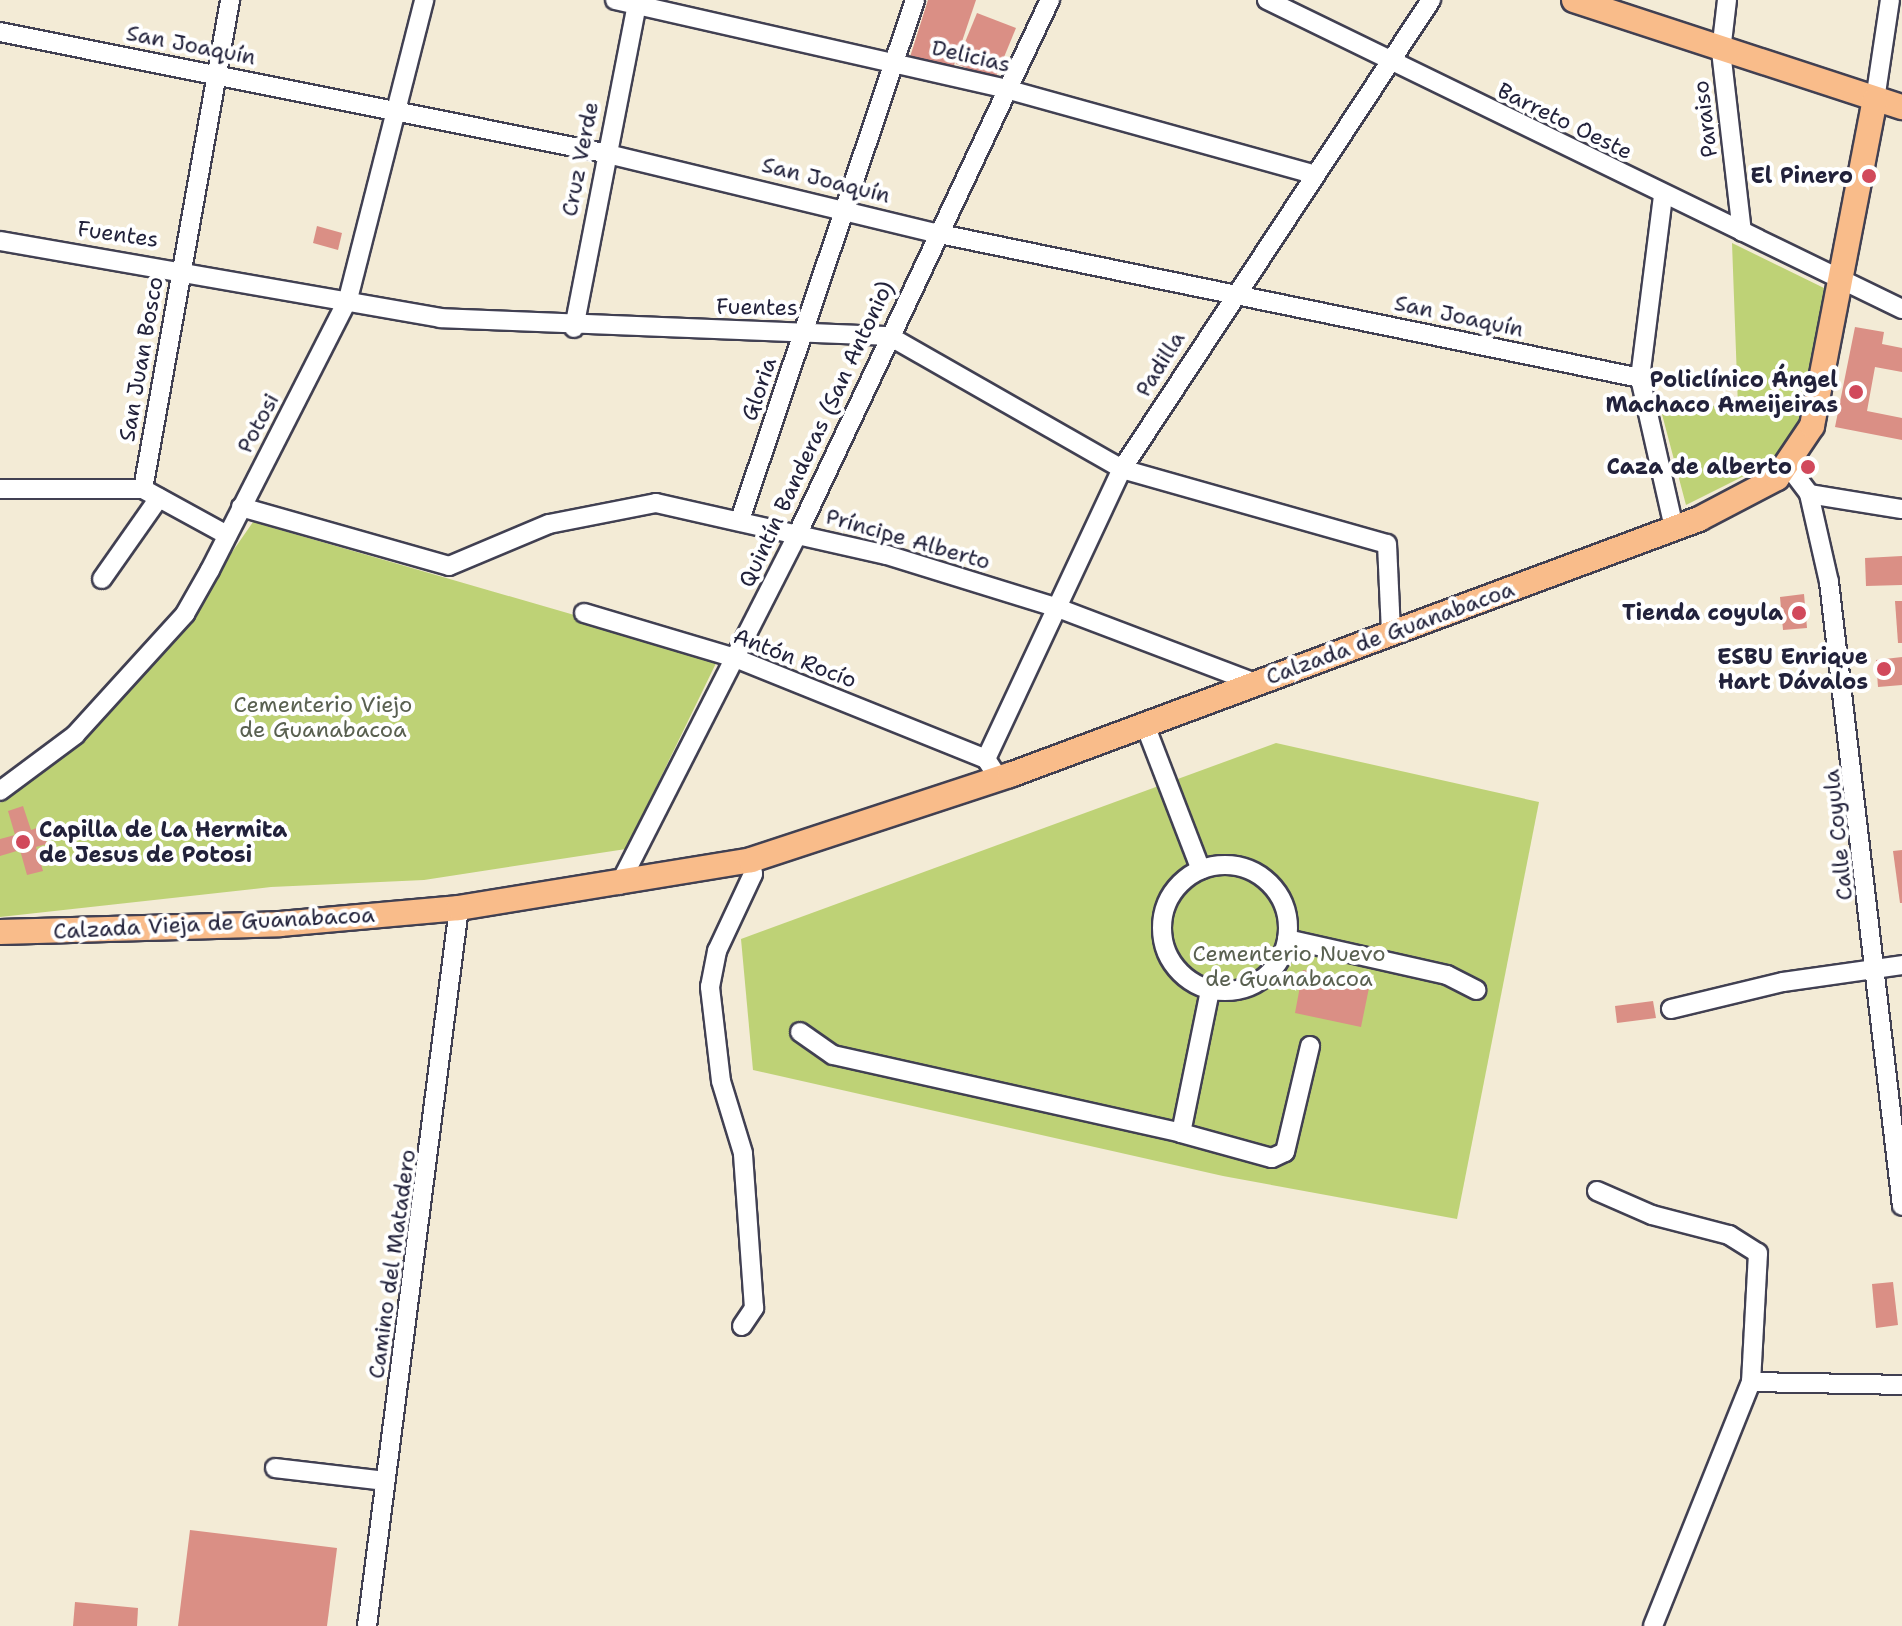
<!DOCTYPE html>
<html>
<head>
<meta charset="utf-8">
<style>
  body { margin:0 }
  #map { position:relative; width:1902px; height:1626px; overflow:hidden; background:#f3ebd6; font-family:"Shantell Sans",sans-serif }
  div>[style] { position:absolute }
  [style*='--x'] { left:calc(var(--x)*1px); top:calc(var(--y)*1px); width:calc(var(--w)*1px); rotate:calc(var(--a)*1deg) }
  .green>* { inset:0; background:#bed276 }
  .building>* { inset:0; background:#da8f85 }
  .roads { filter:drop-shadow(2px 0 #414052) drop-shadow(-2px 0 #414052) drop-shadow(0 2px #414052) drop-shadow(0 -2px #414052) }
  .minor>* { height:18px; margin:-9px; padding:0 9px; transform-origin:9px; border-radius:9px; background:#fff }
  .minor>.ring { margin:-9px; padding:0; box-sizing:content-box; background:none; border:18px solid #fff; border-radius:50% }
  .major>* { height:24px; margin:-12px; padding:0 12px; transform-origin:12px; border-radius:12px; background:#f9bc8a }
  .dots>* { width:22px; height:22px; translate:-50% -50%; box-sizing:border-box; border:4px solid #fff; border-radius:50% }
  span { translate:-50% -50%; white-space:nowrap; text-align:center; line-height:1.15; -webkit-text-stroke:8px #fff; paint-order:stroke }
  .street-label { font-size:22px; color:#22223b }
  .poi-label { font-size:22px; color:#22223b; font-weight:700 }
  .right { translate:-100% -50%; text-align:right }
  .left { translate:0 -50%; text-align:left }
  .park-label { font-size:22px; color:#596050 }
</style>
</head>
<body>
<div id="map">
  <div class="green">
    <div style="clip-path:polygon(1732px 243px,1824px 288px,1805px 416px,1776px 460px,1686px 505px,1659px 403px,1738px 407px)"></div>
    <div style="clip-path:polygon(253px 522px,719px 657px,626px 849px,424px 880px,271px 887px,0 917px,0 803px,58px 761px,187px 617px)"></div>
    <div style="clip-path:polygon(1276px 743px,1539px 802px,1457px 1219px,1223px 1176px,753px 1070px,741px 939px)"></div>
  </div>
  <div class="building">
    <div style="clip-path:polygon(928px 0,976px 0,952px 71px,910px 57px)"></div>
    <div style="clip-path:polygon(977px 13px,1016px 28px,995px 79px,956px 64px)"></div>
    <div style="clip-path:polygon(317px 226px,342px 233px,338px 250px,313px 243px)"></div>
    <div style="clip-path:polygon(1855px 327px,1884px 332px,1882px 344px,1902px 348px,1902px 372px,1875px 367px,1867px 411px,1902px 418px,1902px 440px,1835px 427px)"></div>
    <div style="clip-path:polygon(1902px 556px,1902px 585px,1866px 586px,1865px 558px)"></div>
    <div style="clip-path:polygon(1804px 594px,1807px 628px,1783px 630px,1780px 597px)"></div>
    <div style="clip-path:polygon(1895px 601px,1902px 601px,1902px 643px,1898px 643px)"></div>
    <div style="clip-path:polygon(1902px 657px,1902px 685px,1878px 687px,1876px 660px)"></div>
    <div style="clip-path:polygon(23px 806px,31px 830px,42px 826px,47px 844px,36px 847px,43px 871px,27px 875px,20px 850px,0 856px,0 839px,15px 835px,8px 811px)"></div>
    <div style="clip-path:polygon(1902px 850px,1902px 903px,1900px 903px,1893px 851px)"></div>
    <div style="clip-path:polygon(1303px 970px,1370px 983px,1361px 1027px,1295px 1013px)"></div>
    <div style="clip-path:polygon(1653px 1001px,1656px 1018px,1617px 1023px,1615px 1006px)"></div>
    <div style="clip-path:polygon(1893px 1282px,1898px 1325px,1876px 1328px,1872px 1284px)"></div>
    <div style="clip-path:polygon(190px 1530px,337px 1548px,327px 1626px,178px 1626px)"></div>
    <div style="clip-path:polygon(75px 1602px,138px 1608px,137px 1626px,73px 1626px)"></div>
  </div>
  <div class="roads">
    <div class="minor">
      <div style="--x:615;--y:0;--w:401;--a:12.8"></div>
      <div style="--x:1006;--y:89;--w:319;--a:15.5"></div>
      <div style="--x:1267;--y:0;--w:706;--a:25.95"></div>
      <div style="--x:1727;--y:0;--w:51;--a:96.7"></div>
      <div style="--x:1721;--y:51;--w:182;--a:83.4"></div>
      <div style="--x:0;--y:32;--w:616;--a:11.33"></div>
      <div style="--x:604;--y:153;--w:341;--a:13.6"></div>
      <div style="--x:935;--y:233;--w:720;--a:11.62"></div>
      <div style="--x:1875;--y:100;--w:101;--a:-81.5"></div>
      <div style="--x:1663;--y:196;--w:183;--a:97.2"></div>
      <div style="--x:1640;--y:378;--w:154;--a:77.2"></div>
      <div style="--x:0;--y:241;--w:447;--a:9.9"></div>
      <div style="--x:440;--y:318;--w:449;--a:2.3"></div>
      <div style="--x:889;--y:336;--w:268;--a:29.7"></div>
      <div style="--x:1122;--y:469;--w:275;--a:15.8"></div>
      <div style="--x:1387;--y:544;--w:88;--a:87.4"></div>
      <div style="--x:574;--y:328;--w:334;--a:-79"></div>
      <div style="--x:1789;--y:467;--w:34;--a:53"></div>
      <div style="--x:1809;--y:494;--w:90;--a:77.2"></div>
      <div style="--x:1829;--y:582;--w:628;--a:83.33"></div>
      <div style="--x:0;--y:489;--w:143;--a:0"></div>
      <div style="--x:143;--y:489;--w:96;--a:28.7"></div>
      <div style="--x:143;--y:489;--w:497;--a:-79.9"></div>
      <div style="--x:1809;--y:494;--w:94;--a:9.2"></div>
      <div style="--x:241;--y:507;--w:216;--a:15.8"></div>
      <div style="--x:449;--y:566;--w:108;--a:-22.8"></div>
      <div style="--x:549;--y:524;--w:109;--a:-11.1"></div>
      <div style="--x:656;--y:503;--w:237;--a:12.7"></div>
      <div style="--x:887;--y:555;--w:179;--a:17.2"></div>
      <div style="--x:1058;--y:608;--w:211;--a:20.8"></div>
      <div style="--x:740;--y:520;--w:549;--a:-71.4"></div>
      <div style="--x:102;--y:579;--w:99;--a:-54.9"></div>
      <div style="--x:584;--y:613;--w:158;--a:16.6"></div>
      <div style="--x:735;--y:658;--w:271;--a:21.9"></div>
      <div style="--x:1145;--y:725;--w:155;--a:68.9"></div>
      <div style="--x:999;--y:779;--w:24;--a:-123"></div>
      <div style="--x:986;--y:759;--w:320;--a:-64.9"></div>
      <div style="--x:1122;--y:469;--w:562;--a:-56.62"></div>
      <div style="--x:0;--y:791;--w:94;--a:-36.7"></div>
      <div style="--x:75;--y:735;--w:164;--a:-47.7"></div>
      <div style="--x:185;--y:614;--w:51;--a:-60.4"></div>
      <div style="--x:210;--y:570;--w:304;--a:-63"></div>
      <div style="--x:348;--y:299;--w:309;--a:-75.7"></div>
      <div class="ring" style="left:1162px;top:865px;width:108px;height:108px"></div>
      <div style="--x:619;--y:885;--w:395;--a:-63"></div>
      <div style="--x:798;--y:533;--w:590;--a:-64.7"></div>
      <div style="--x:1287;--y:939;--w:164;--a:12.7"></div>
      <div style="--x:1447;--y:975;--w:33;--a:27"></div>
      <div style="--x:1671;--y:1009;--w:115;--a:-13.6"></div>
      <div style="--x:1783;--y:982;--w:120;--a:-8.1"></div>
      <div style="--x:800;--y:1032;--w:40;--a:34.9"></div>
      <div style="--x:833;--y:1055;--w:357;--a:12.6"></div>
      <div style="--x:1181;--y:1133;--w:146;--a:-78.5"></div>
      <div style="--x:1181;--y:1133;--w:94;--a:15.4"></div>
      <div style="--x:1272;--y:1158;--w:14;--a:-25"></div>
      <div style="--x:1285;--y:1152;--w:109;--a:-76.7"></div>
      <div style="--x:1597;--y:1191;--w:60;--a:23.6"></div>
      <div style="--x:1652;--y:1215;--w:80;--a:14.6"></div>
      <div style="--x:1729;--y:1235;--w:34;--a:32"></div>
      <div style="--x:1758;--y:1253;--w:129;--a:93.1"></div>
      <div style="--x:1751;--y:1382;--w:263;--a:111.9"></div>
      <div style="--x:742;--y:1326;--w:22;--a:-56"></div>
      <div style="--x:754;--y:1308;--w:155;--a:-94.1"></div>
      <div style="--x:743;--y:1153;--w:75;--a:-107"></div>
      <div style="--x:721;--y:1081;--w:95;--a:-96.7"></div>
      <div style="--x:710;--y:987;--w:37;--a:-79"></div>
      <div style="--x:717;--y:951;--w:85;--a:-64.9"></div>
      <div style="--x:753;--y:874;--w:14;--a:-98"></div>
      <div style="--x:1751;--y:1382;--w:151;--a:1.1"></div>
      <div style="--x:275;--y:1468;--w:111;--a:6.7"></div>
      <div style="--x:367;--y:1626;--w:724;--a:-82.7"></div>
    </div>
    <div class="major">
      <div style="--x:1574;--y:0;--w:345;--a:18.1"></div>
      <div style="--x:0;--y:932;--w:280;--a:-1.6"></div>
      <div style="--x:280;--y:924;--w:180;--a:-5.1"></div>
      <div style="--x:459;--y:908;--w:296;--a:-9.3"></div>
      <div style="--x:751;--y:860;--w:273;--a:-18.2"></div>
      <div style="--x:1010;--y:775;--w:735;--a:-20.38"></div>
      <div style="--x:1699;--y:519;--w:88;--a:-27.7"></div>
      <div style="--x:1777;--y:478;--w:63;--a:-56.1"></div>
      <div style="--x:1812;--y:426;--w:332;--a:-79.1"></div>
    </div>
  </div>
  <div class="dots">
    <div style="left:1869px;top:176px;background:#d1495b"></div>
    <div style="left:1856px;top:392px;background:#d1495b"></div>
    <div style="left:1808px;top:467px;background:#d1495b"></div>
    <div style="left:1799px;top:613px;background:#d1495b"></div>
    <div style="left:1884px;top:669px;background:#d1495b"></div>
    <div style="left:23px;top:842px;background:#d1495b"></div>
  </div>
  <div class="street-label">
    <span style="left:191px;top:45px;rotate:11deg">San Joaquín</span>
    <span style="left:971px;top:56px;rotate:13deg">Delicias</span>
    <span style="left:1705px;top:119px;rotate:-97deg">Paraiso</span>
    <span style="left:1565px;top:121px;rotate:26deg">Barreto Oeste</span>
    <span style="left:580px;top:159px;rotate:-79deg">Cruz Verde</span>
    <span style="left:826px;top:180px;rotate:14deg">San Joaquín</span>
    <span style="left:118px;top:234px;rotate:8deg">Fuentes</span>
    <span style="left:757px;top:307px;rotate:1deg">Fuentes</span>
    <span style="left:1459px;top:316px;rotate:12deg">San Joaquín</span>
    <span style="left:141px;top:359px;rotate:-80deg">San Juan Bosco</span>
    <span style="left:1160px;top:364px;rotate:-58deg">Padilla</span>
    <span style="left:759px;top:389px;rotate:-71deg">Gloria</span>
    <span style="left:258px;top:423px;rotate:-62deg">Potosi</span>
    <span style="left:816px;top:434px;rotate:-65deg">Quintín Banderas (San Antonio)</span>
    <span style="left:908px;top:539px;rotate:16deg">Príncipe Alberto</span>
    <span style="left:1390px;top:633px;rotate:-20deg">Calzada de Guanabacoa</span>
    <span style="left:795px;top:658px;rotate:21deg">Antón Rocío</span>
    <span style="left:1838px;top:835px;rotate:-96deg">Calle Coyula</span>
    <span style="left:214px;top:923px;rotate:-3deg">Calzada Vieja de Guanabacoa</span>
    <span style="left:392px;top:1264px;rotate:-82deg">Camino del Matadero</span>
  </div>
  <div class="poi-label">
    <span class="right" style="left:1853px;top:176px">El Pinero</span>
    <span class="right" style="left:1838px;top:392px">Policlínico Ángel<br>Machaco Ameijeiras</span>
    <span class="right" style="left:1792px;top:467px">Caza de alberto</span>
    <span class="right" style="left:1783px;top:613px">Tienda coyula</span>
    <span class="right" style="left:1868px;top:669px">ESBU Enrique<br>Hart Dávalos</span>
    <span class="left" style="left:39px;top:842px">Capilla de La Hermita<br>de Jesus de Potosi</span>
  </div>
  <div class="park-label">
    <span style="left:323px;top:717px">Cementerio Viejo<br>de Guanabacoa</span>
    <span style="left:1289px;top:966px">Cementerio Nuevo<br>de Guanabacoa</span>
  </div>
</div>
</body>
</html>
